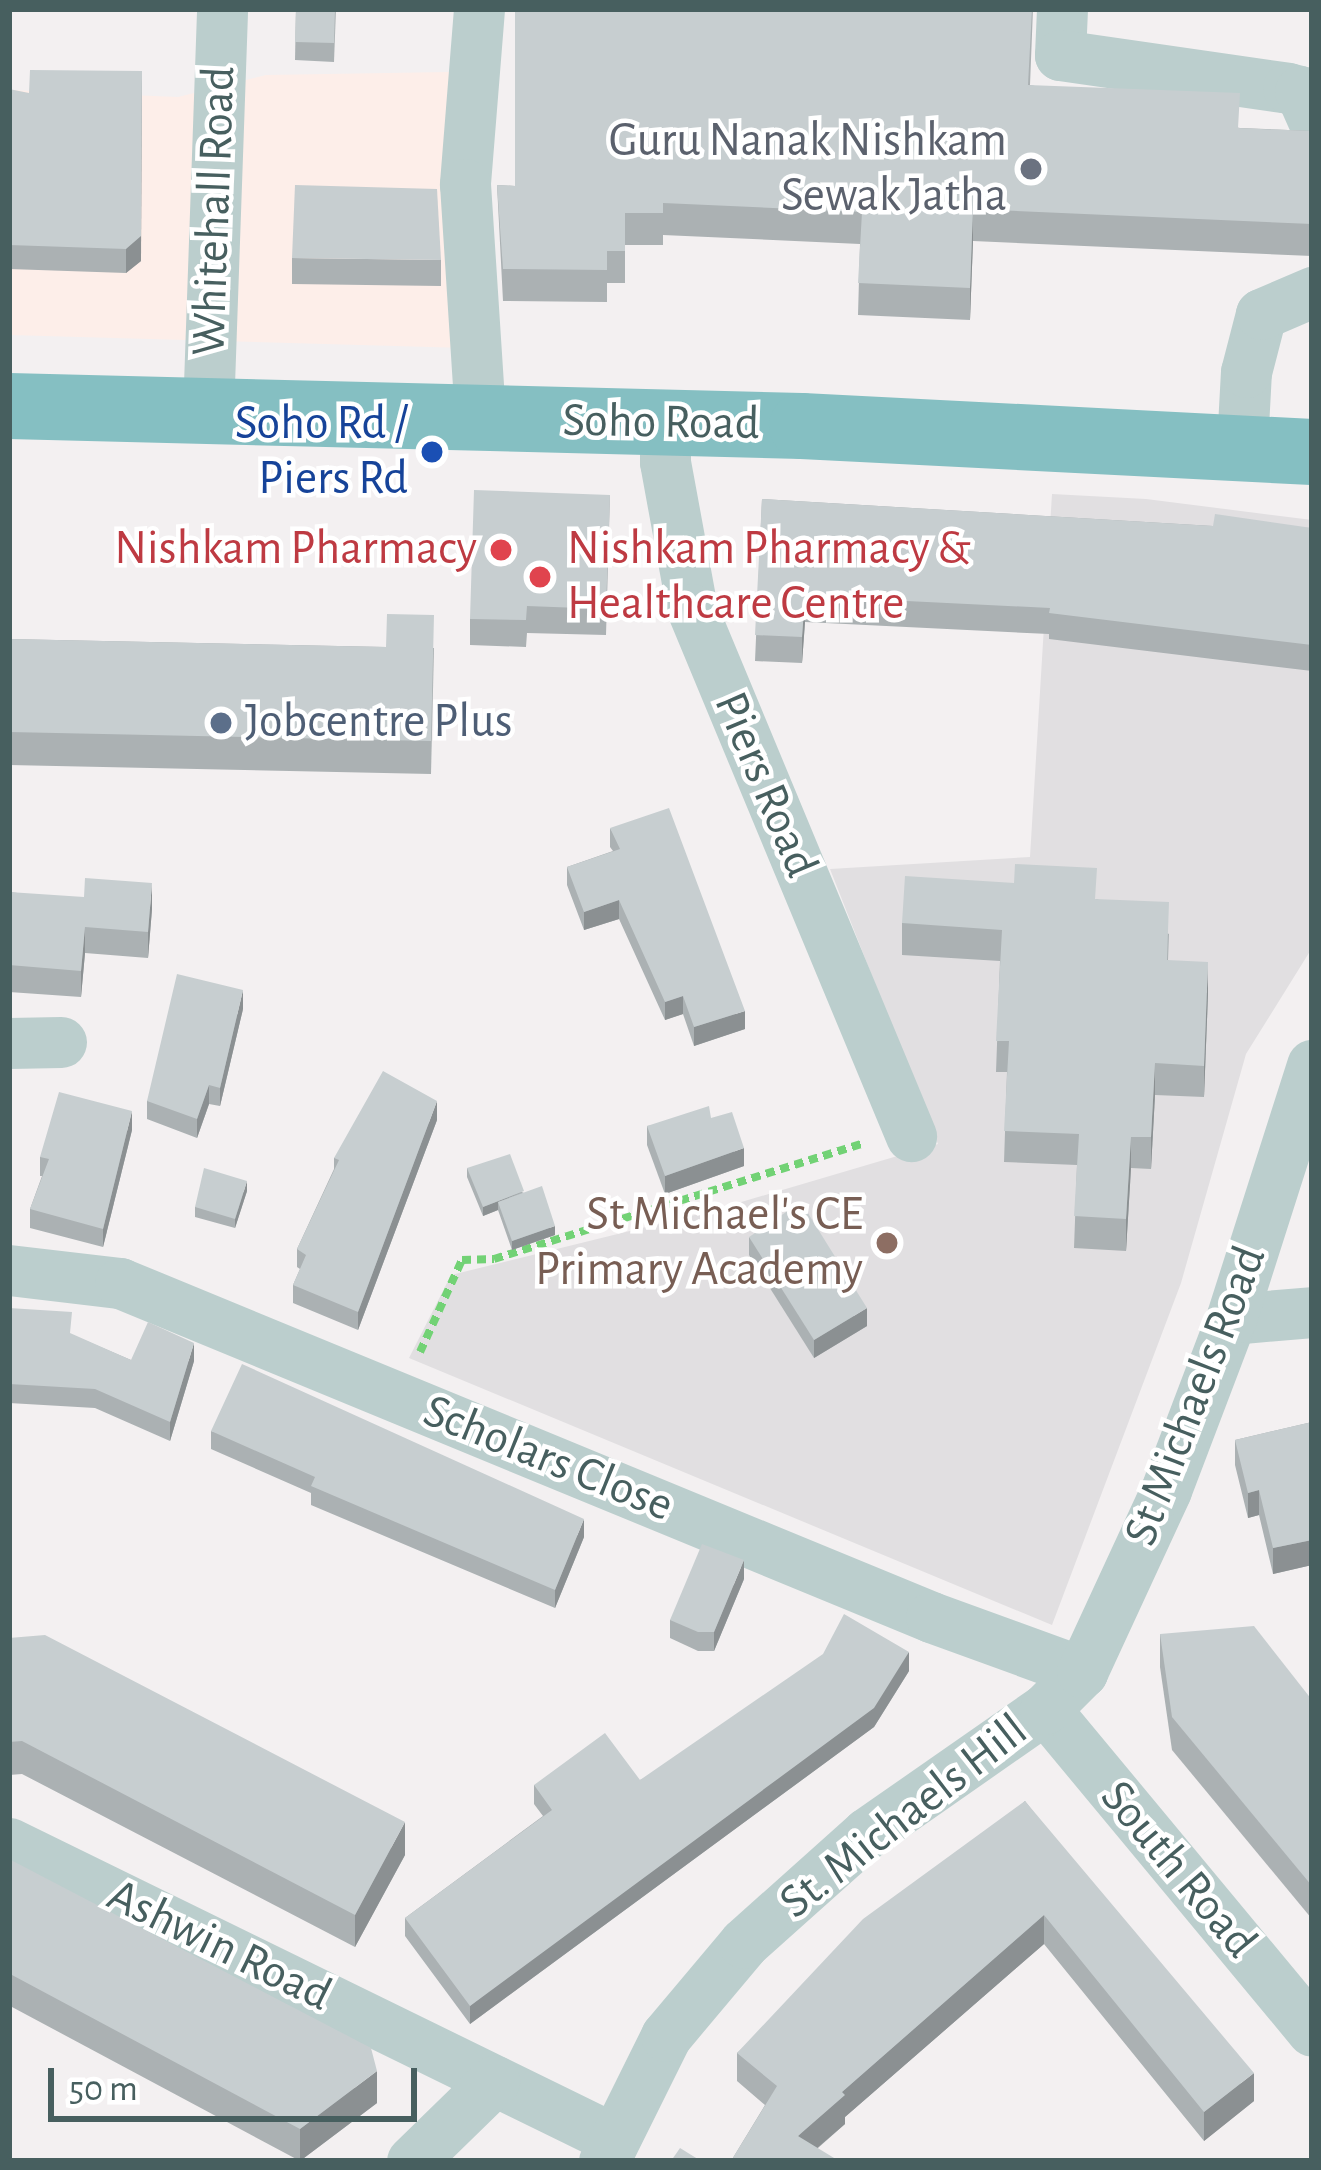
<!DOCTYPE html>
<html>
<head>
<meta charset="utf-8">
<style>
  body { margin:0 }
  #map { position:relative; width:1321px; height:2170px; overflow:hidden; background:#f3f0f1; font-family:"Alegreya Sans",sans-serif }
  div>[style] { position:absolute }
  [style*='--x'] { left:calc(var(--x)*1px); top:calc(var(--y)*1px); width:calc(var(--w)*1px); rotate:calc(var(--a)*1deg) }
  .commercial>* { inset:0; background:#fdeee9 }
  .education>* { inset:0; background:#e1dfe1 }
  .path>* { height:8px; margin-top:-4px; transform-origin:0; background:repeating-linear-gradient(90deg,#72d275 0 9px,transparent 0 15px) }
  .minor>* { height:51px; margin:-25.5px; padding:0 25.5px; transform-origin:25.5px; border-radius:25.5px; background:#bbcecd }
  .highway>* { height:66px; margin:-33px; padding:0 33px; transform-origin:33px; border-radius:33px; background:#85bfc2 }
  .wall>* { inset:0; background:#abb1b3 }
  .shaded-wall>* { inset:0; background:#8b9092 }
  .building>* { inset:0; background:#c7ced0 }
  .dots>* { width:33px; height:33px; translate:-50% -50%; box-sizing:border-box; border:6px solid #fff; border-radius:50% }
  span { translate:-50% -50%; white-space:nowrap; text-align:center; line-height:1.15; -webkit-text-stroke:9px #fff; paint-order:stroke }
  .worship-label { font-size:48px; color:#5b616d }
  .right { translate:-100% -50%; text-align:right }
  .street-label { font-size:48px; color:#475f5f }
  .transit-label { font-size:48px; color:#164399 }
  .health-label { font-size:48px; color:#be3a42 }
  .left { translate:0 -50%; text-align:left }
  .service-label { font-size:48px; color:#4e5e75 }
  .education-label { font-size:48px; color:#785e54 }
  .frame { position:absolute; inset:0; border:12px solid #475f5f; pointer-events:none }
  .scale { position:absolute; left:48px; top:2068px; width:369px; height:54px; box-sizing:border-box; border:6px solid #475f5f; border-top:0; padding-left:15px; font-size:36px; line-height:42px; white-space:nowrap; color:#475f5f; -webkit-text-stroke:9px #fff; paint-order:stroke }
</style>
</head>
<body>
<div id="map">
  <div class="commercial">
    <div style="clip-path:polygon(449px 72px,466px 348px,9px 335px,9px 90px,178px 97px,266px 75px)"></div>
  </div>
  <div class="education">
    <div style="clip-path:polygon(1052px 494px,1146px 499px,1312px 520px,1312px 948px,1246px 1054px,1181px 1283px,1052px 1625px,409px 1358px,451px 1275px,711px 1211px,938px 1144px,830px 869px,1030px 857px)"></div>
  </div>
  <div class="path">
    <div style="--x:420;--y:1352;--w:101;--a:-65.5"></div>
    <div style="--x:462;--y:1260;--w:32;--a:-2"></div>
    <div style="--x:494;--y:1259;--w:386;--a:-17.4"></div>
  </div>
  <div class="minor">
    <div style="--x:479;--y:9;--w:176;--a:94.6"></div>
    <div style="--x:465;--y:184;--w:234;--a:86.3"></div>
    <div style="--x:1062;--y:9;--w:46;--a:92.5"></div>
    <div style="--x:1060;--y:55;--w:230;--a:8.2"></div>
    <div style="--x:1288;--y:88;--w:12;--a:14"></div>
    <div style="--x:1300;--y:91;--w:30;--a:66"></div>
    <div style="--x:208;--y:413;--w:404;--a:-88"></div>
    <div style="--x:665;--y:422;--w:40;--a:90"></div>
    <div style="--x:665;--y:462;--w:149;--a:79.6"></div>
    <div style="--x:692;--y:609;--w:571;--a:67.43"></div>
    <div style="--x:1242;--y:445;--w:73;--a:-86.9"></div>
    <div style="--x:1246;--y:372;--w:60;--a:-75.5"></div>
    <div style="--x:1261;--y:314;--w:56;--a:-23.3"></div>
    <div style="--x:9;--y:1043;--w:52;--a:-1.1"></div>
    <div style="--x:9;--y:1270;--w:112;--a:6.7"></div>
    <div style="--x:120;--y:1283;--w:877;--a:22.38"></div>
    <div style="--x:931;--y:1617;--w:161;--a:20"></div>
    <div style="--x:1231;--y:1319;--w:81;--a:-4.9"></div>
    <div style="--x:1045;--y:1709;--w:418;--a:50.3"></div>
    <div style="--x:9;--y:1843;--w:671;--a:26.07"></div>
    <div style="--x:412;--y:2161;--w:115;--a:-44.3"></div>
    <div style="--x:604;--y:2161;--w:140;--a:-63.6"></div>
    <div style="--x:666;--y:2036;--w:121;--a:-50"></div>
    <div style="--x:744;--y:1943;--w:165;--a:-41.8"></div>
    <div style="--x:867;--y:1833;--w:217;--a:-34.9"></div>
    <div style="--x:1045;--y:1709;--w:52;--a:-45"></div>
    <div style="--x:1082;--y:1672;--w:200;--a:-65.2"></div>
    <div style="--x:1166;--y:1490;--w:183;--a:-69.2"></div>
    <div style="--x:1231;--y:1319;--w:267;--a:-72.3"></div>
  </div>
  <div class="highway">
    <div style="--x:9;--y:406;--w:793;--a:1.44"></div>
    <div style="--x:802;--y:426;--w:511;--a:2.92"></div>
  </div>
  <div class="wall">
    <div style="clip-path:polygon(296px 9px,336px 9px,334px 62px,295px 60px)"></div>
    <div style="clip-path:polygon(515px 9px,1033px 9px,1030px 85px,1240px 128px,1312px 131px,1312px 256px,973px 241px,970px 320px,858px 315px,860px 244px,663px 235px,663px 245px,625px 245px,625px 283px,607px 283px,607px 302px,503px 301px,497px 185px,515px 186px)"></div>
    <div style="clip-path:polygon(9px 89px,141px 261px,126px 273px,9px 269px)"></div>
    <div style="clip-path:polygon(292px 258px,441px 260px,441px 286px,292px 284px)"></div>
    <div style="clip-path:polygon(610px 495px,606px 635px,527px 633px,526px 647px,470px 645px,470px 619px)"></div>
    <div style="clip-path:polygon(762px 499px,1213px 526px,1312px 528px,1312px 671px,1049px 639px,1049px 634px,805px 622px,802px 663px,755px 661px)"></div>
    <div style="clip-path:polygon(9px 639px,434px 648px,431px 774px,9px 765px)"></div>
    <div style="clip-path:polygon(610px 828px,745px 1029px,694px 1046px,683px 1014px,665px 1020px,619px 919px,584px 930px,567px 885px,567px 867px,613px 851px,610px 847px)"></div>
    <div style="clip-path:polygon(9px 892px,152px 909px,148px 958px,85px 953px,81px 997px,9px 992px)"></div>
    <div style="clip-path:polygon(1097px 899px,1169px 934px,1168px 960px,1208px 994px,1204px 1097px,1155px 1095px,1151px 1169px,1131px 1168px,1126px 1251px,1074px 1248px,1077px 1165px,1004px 1162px,1007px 1072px,996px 1072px,1000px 961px,902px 955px,902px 923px)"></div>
    <div style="clip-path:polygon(243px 1009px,220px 1106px,209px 1104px,197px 1138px,147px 1119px,147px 1101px)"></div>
    <div style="clip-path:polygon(711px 1118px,744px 1166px,665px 1194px,647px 1145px,647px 1126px)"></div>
    <div style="clip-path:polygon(437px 1120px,358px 1330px,293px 1303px,293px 1285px,300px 1269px,297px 1267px,297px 1249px,334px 1169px,334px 1158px)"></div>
    <div style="clip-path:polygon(132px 1130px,103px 1247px,30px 1228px,30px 1209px,42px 1176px,40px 1176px,40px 1157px)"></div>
    <div style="clip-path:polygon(467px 1168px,524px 1193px,555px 1235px,512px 1250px,498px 1210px,483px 1216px,467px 1177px)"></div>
    <div style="clip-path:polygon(247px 1191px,235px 1228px,195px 1217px,195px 1207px)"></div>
    <div style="clip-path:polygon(749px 1237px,867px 1326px,814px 1358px,749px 1255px)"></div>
    <div style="clip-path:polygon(9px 1308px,131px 1360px,194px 1361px,170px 1441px,95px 1408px,9px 1403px)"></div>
    <div style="clip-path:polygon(1312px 1422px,1312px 1565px,1273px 1574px,1259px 1515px,1248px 1518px,1235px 1465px,1235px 1440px)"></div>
    <div style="clip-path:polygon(211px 1431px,584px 1537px,555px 1608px,311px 1505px,311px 1493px,211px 1449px)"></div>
    <div style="clip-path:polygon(744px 1579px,714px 1651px,698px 1651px,670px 1638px,670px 1620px)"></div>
    <div style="clip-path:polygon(1160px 1634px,1312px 1700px,1312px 1919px,1172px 1750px,1160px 1667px)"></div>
    <div style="clip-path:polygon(9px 1638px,405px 1855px,355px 1947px,22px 1774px,9px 1775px)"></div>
    <div style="clip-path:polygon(909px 1671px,874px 1727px,470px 2024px,405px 1936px,405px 1918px,543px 1816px,534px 1804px,534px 1785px,640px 1780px)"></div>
    <div style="clip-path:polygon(1025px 1801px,1254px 2101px,1204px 2141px,1044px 1944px,845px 2117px,845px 2124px,818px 2148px,731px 2161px,765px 2105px,737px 2081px,737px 2053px)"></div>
    <div style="clip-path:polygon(9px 1859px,377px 2103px,300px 2161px,12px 2007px,11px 1985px,9px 1985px)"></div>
  </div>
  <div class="shaded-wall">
    <div style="clip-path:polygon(142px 71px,141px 261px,126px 273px,126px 249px)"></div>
    <div style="clip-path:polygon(973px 209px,973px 241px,970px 320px,970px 288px)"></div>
    <div style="clip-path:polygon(805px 596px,805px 622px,802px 663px,802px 637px)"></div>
    <div style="clip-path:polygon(152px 883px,152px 909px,148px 958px,148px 932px)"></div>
    <div style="clip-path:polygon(619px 900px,619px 919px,584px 930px,584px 912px)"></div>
    <div style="clip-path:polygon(85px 927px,85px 953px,81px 997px,81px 971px)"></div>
    <div style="clip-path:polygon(1208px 962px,1208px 994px,1204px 1097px,1204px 1066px)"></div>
    <div style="clip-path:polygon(243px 990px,243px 1009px,220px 1106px,220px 1088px)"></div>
    <div style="clip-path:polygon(683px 996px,683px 1014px,665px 1020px,665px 1002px)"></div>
    <div style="clip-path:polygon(745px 1011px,745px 1029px,694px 1046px,694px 1027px)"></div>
    <div style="clip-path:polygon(1155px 1063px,1155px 1095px,1151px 1169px,1151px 1137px)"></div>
    <div style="clip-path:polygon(209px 1085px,209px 1104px,197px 1138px,197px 1119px)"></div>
    <div style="clip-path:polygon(437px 1101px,437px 1120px,358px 1330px,358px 1312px)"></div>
    <div style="clip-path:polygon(132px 1111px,132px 1130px,103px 1247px,103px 1229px)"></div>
    <div style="clip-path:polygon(1131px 1137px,1131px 1168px,1126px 1251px,1126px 1219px)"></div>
    <div style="clip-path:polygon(744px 1148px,744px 1166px,665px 1194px,665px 1176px)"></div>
    <div style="clip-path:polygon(247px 1181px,247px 1191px,235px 1228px,235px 1219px)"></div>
    <div style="clip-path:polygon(524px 1191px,498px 1202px,498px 1210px,483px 1216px,483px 1207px)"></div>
    <div style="clip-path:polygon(555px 1226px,555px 1235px,512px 1250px,512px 1241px)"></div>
    <div style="clip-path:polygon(867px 1308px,867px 1326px,814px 1358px,814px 1340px)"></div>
    <div style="clip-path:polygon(194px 1343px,194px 1361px,170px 1441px,170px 1422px)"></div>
    <div style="clip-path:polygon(1259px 1490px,1259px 1515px,1248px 1518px,1248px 1493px)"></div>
    <div style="clip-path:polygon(584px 1519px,584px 1537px,555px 1608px,555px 1590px)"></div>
    <div style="clip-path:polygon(1312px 1540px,1312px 1565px,1273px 1574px,1273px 1548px)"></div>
    <div style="clip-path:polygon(744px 1560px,744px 1579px,714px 1651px,714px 1632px)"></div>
    <div style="clip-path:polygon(909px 1652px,909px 1671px,874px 1727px,470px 2024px,470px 2006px)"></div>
    <div style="clip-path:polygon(405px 1822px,405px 1855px,355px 1947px,355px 1915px)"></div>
    <div style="clip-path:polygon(1044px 1915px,1044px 1944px,845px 2117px,845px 2124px,802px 2161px,798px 2136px,842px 2092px)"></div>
    <div style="clip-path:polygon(377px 2071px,377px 2103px,300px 2161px,300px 2129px)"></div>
    <div style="clip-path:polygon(1254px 2073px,1254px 2101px,1204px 2141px,1204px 2112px)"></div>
  </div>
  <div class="building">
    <div style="clip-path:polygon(296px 9px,335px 9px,334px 43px,295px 42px)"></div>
    <div style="clip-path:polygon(515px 9px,1032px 9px,1028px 85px,1240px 93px,1238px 128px,1312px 131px,1312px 224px,973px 209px,970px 288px,858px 283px,862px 212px,663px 203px,663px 213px,625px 213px,625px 251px,607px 251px,607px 270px,503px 269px,497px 185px,515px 186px)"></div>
    <div style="clip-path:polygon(30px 70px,142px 71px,141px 236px,126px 249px,9px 245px,9px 89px,29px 93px)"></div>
    <div style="clip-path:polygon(295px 185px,437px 189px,441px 260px,292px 258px)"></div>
    <div style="clip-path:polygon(474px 490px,610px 495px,606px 609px,527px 606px,526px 620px,470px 619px)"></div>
    <div style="clip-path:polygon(762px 499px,1213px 526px,1215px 514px,1312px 528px,1312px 645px,1049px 613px,1050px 608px,805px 596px,802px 637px,755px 635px)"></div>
    <div style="clip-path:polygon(387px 614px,434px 615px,431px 741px,9px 732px,9px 639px,386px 647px)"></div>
    <div style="clip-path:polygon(669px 808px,745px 1011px,694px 1027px,683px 996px,665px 1002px,619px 900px,584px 912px,567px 867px,620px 849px,610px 828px)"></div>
    <div style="clip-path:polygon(1015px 864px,1097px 868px,1095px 899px,1169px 902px,1167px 960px,1208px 962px,1204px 1066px,1155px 1063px,1151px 1137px,1131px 1137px,1126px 1219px,1074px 1216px,1079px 1134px,1004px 1131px,1009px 1041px,996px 1041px,1002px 930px,902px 923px,905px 876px,1014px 883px)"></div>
    <div style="clip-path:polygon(85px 878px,152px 883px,148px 932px,85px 927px,81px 971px,9px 965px,9px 892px,84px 897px)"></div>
    <div style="clip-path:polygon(177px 974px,243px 990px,220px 1088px,209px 1085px,197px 1119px,147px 1101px)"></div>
    <div style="clip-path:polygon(383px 1071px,437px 1101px,358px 1312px,293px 1285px,306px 1255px,297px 1249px,339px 1160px,334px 1158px)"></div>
    <div style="clip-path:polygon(59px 1092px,132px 1111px,103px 1229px,30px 1209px,49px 1159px,40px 1157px)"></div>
    <div style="clip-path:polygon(709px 1106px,711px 1118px,732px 1112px,744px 1148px,665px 1176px,647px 1126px)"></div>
    <div style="clip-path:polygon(510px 1154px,524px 1191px,483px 1207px,467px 1168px)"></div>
    <div style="clip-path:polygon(204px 1168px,247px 1181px,235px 1219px,195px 1207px)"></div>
    <div style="clip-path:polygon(542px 1186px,555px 1226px,512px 1241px,498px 1202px)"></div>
    <div style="clip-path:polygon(801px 1202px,867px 1308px,814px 1340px,749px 1237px)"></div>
    <div style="clip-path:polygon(9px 1308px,72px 1312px,70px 1333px,131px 1360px,148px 1322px,194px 1343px,170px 1422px,95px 1389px,9px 1384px)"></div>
    <div style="clip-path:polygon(242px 1364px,584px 1519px,555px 1590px,311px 1486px,315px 1477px,211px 1431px)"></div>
    <div style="clip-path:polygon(1312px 1422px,1312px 1540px,1273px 1548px,1259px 1490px,1248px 1493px,1235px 1440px)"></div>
    <div style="clip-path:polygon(702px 1544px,744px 1560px,714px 1632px,698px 1632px,670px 1620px)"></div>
    <div style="clip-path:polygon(844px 1614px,909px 1652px,874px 1708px,470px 2006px,405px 1918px,552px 1810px,534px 1785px,605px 1733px,640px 1780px,823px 1654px)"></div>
    <div style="clip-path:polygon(1254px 1626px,1312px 1700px,1312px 1886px,1172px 1717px,1160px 1634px)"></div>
    <div style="clip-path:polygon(45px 1635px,405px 1822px,355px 1915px,22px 1741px,9px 1742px,9px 1638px)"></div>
    <div style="clip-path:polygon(1025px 1801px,1254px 2073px,1204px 2112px,1044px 1915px,842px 2092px,845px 2095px,798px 2136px,839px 2161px,731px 2161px,777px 2086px,737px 2053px,863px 1919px)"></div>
    <div style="clip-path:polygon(9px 1859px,371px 2048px,377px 2071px,300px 2129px,12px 1975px,11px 1952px,9px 1952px)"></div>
    <div style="clip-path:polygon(680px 2148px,701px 2161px,671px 2161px)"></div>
  </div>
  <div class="dots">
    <div style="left:1031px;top:169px;background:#6b7280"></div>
    <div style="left:432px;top:452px;background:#1a4fb4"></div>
    <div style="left:501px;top:550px;background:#e0444e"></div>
    <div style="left:540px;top:577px;background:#e0444e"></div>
    <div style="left:221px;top:723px;background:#5c6f8a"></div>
    <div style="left:887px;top:1243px;background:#8d6e63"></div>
  </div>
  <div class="worship-label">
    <span class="right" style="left:1007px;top:169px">Guru Nanak Nishkam<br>Sewak Jatha</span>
  </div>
  <div class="street-label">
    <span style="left:215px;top:211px;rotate:-88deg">Whitehall Road</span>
    <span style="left:661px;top:423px;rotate:1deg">Soho Road</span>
    <span style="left:765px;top:785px;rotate:67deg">Piers Road</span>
    <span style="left:1196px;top:1396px;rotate:-69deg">St Michaels Road</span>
    <span style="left:548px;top:1459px;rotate:22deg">Scholars Close</span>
    <span style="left:904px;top:1817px;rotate:-38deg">St. Michaels Hill</span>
    <span style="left:1178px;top:1870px;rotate:50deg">South Road</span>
    <span style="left:219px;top:1946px;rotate:26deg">Ashwin Road</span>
  </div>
  <div class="transit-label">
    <span class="right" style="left:408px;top:452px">Soho Rd /<br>Piers Rd</span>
  </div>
  <div class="health-label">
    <span class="left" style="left:567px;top:577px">Nishkam Pharmacy &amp;<br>Healthcare Centre</span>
    <span class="right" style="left:477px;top:550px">Nishkam Pharmacy</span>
  </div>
  <div class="service-label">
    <span class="left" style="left:245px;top:723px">Jobcentre Plus</span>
  </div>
  <div class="education-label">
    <span class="right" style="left:863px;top:1243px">St Michael's CE<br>Primary Academy</span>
  </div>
  <div class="frame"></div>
  <div class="scale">50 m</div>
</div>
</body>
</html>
